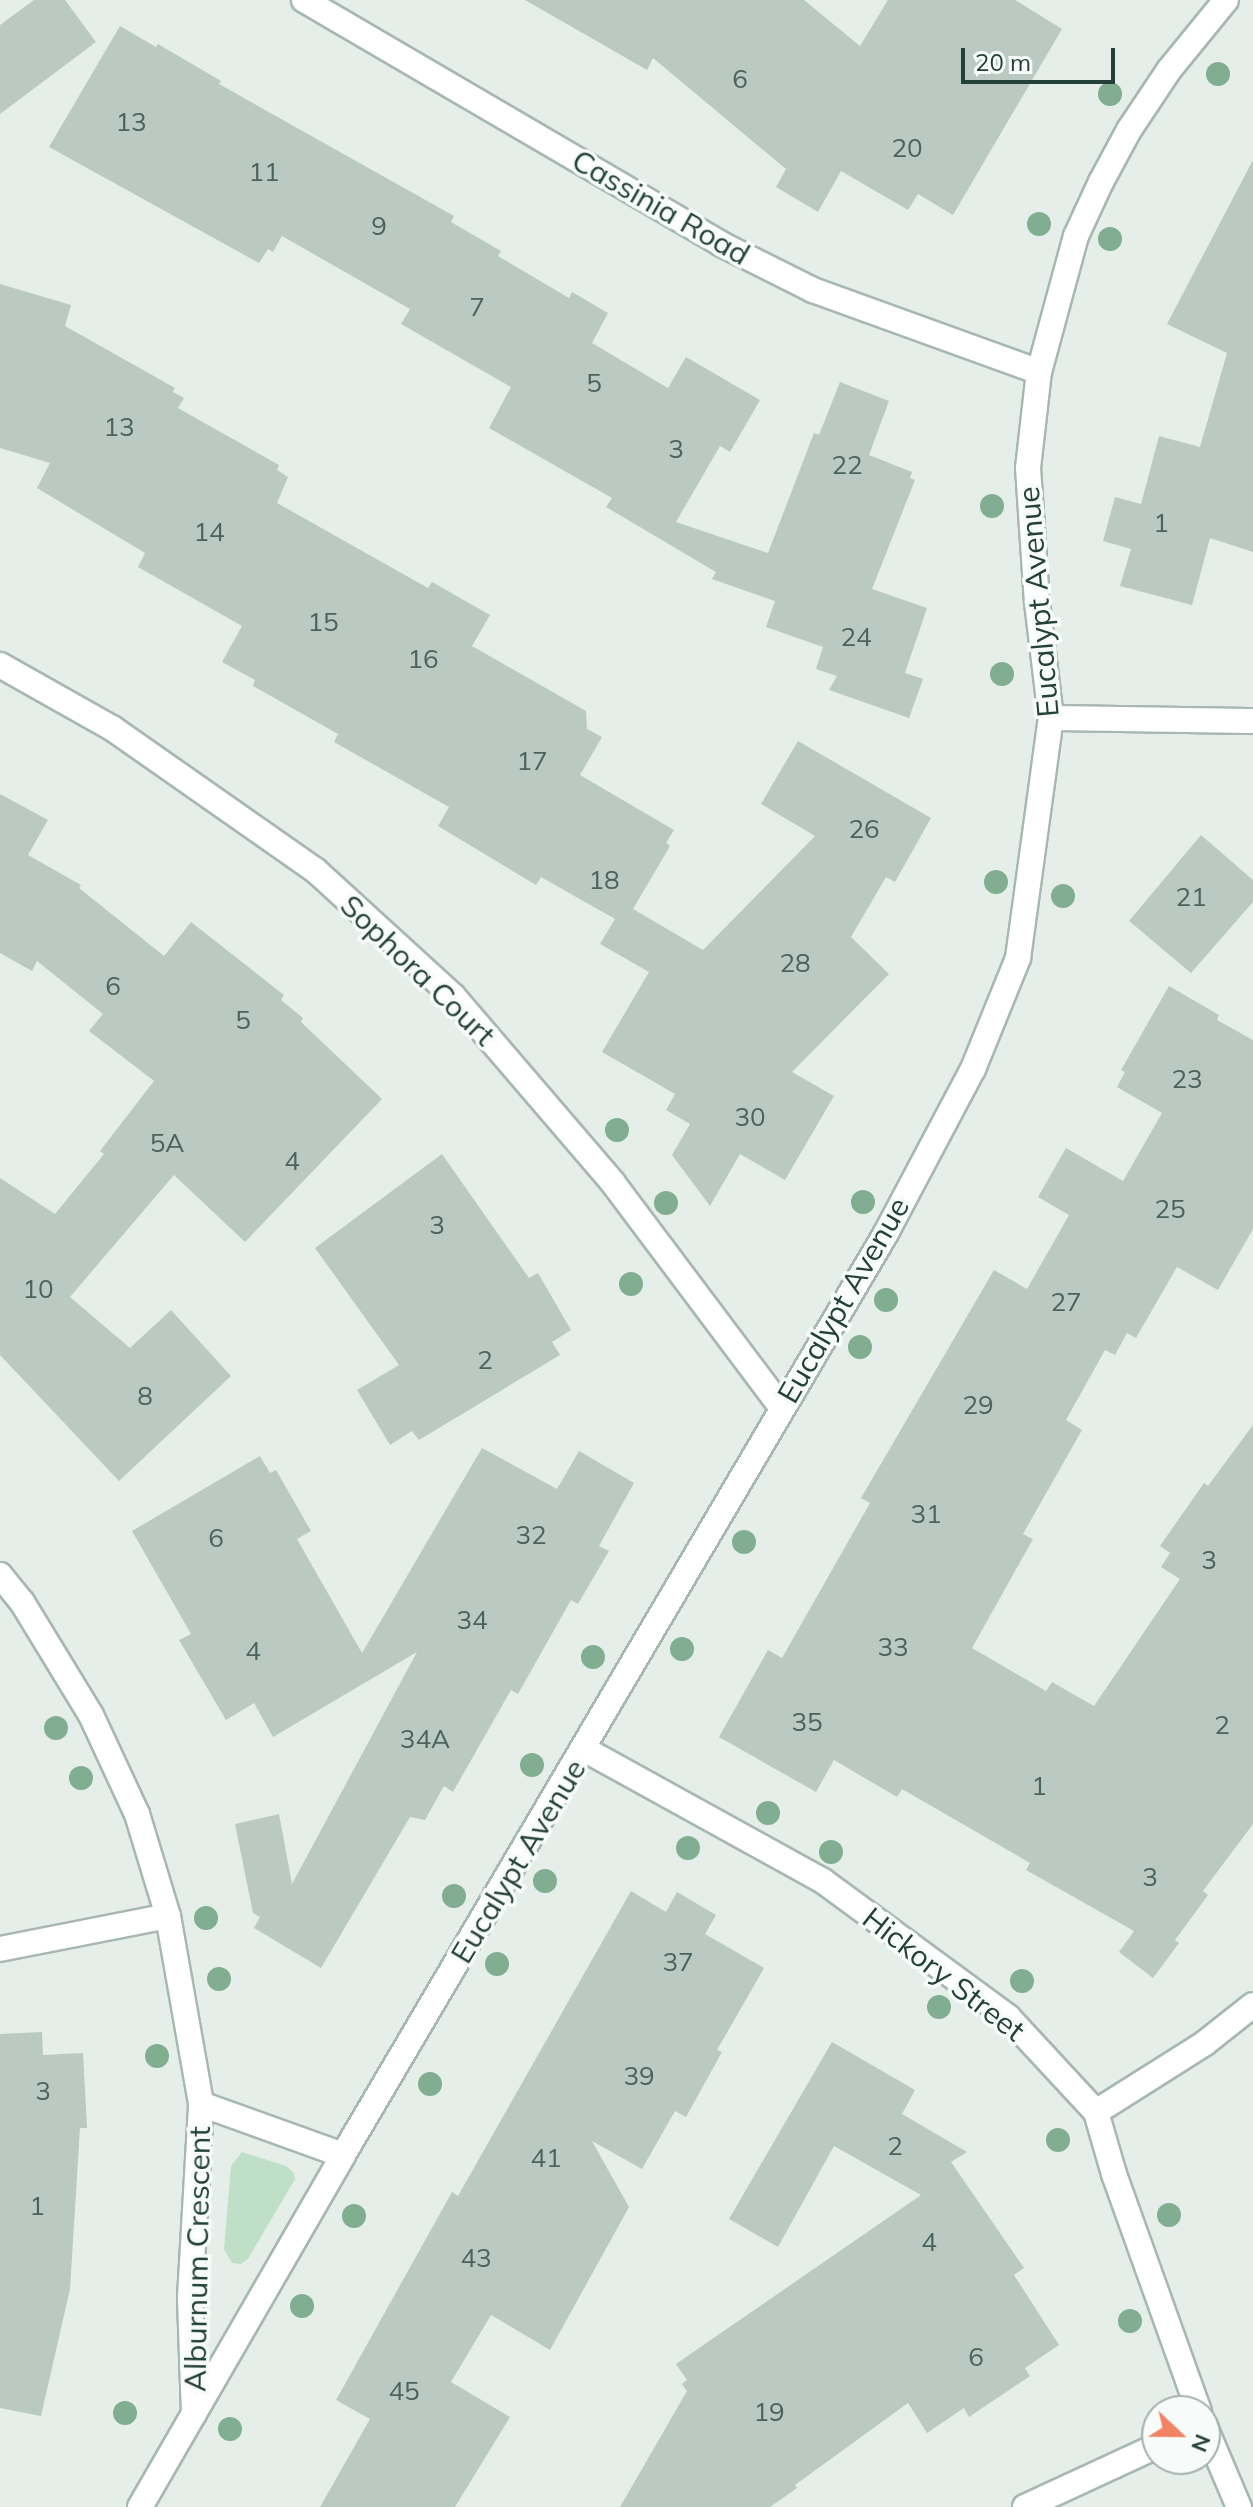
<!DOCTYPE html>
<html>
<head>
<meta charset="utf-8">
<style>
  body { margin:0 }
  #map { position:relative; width:1253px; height:2507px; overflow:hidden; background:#e6eeea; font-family:Mulish,sans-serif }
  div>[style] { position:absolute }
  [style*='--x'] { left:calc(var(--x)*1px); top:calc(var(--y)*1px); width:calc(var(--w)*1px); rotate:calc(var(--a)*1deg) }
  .green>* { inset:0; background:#bfdfc7 }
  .building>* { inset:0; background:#bbc9c3 }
  .roads { filter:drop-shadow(2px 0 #a8b7b1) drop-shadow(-2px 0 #a8b7b1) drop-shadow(0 2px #a8b7b1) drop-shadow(0 -2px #a8b7b1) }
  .minor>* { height:24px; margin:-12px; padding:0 12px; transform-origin:12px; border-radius:12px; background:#fff }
  .trees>* { width:24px; height:24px; margin:-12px; border-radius:50%; background:#81ad91 }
  span { translate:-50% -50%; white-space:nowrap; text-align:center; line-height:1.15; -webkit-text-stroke:7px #f7fbf9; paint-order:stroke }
  .number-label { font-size:26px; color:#4a635c }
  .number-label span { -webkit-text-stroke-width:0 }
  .street-label { font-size:30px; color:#244139 }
  .north { position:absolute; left:1141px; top:2395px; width:80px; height:80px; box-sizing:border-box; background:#f7fbf9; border:2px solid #a3b1ac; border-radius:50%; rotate:112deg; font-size:22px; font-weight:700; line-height:32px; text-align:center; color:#244139 }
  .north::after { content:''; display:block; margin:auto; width:28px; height:36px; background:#f18262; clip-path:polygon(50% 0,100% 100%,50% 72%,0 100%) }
  .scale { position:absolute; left:961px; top:48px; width:154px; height:36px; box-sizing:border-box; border:4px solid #244139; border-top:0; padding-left:10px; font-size:24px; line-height:28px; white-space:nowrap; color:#244139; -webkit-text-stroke:6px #f7fbf9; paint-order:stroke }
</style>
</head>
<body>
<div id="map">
  <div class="green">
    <div style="clip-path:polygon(242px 2152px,286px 2166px,294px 2173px,295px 2179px,248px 2259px,241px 2264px,232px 2263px,224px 2249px,231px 2166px)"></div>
  </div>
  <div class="building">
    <div style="clip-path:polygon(34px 0,65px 0,96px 42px,0 114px,0 25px)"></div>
    <div style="clip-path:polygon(525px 0,804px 0,860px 46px,888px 0,1015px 0,1062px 29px,953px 215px,918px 194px,908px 210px,841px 171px,818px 212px,776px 187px,786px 169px,653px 58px,647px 70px)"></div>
    <div style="clip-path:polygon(120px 26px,156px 47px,158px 44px,221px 81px,219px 84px,454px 216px,451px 222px,501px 251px,498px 256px,569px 298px,572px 292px,608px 313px,592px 343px,668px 388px,686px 357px,760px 400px,730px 452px,720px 446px,676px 522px,768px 553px,814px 433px,819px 435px,840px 382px,889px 401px,869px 455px,912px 472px,910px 478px,915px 480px,872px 589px,927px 608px,905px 673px,923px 679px,909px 718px,829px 690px,837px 676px,816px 669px,823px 647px,766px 627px,775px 601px,712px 579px,716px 572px,606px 507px,612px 498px,489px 428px,511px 387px,401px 324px,410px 309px,282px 236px,273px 252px,268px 249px,259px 263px,49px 147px)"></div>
    <div style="clip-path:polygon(1253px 160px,1253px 552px,1210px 538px,1192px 605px,1120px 586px,1131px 549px,1103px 541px,1115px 497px,1141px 504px,1159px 436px,1200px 447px,1227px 353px,1167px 324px)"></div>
    <div style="clip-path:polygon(0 284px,71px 305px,65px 326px,175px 388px,173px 392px,184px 398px,178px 408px,279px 465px,277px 470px,288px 477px,277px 503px,428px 588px,432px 582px,490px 615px,472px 646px,586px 711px,587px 729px,602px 737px,580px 775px,674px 830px,666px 843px,670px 846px,633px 909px,703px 950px,815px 836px,761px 804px,798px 741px,931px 818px,895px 882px,886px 877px,851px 937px,889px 974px,792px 1072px,834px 1096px,785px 1180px,740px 1154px,710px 1206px,672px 1155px,690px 1124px,666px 1110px,675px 1094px,602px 1052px,649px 972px,600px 944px,615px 919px,541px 877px,536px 885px,438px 826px,449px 807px,334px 742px,338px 734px,253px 686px,255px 680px,222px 662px,242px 626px,138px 567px,145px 553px,37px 488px,50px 463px,0 448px)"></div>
    <div style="clip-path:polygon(0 794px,48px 820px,28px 855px,81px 885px,79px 888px,164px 956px,191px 922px,284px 995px,281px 1000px,303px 1018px,301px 1022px,382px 1099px,245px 1242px,174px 1175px,70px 1297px,130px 1348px,171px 1310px,231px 1376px,119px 1481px,0 1355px,0 1178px,55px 1214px,104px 1154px,100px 1151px,154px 1081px,89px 1031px,103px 1014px,37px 961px,32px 971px,0 953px)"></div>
    <div style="clip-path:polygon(1201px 835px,1253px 880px,1253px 902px,1191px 973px,1129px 921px)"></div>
    <div style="clip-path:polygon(1169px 986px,1219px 1015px,1217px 1020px,1253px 1040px,1253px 1229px,1218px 1290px,1177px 1267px,1136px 1338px,1127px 1333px,1115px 1355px,1105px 1350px,1066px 1420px,1082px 1430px,1023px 1534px,1033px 1539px,972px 1648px,1046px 1691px,1052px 1682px,1094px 1706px,1180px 1579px,1161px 1567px,1170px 1553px,1160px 1546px,1204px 1483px,1208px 1486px,1253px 1425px,1253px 1824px,1203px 1891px,1208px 1895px,1175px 1940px,1179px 1943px,1153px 1978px,1119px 1952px,1134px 1931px,1026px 1870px,1030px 1863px,902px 1789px,897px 1797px,834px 1760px,816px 1792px,719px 1737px,768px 1650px,782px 1658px,870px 1503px,861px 1498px,994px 1270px,1027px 1289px,1069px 1215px,1038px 1197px,1066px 1148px,1123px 1181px,1162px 1113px,1117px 1087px,1125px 1072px,1121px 1070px)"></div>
    <div style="clip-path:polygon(442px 1154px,529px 1278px,538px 1273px,571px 1330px,552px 1342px,560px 1355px,419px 1440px,412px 1431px,390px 1445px,357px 1390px,399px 1365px,315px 1248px)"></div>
    <div style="clip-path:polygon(482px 1448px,557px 1489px,579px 1451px,634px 1483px,599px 1546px,609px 1551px,578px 1604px,571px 1600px,518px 1694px,511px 1690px,453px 1792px,444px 1786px,425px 1820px,410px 1817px,321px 1968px,254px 1928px,260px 1917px,253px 1913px,235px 1824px,279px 1814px,292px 1884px,417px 1652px,273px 1737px,254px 1703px,226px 1720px,179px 1640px,191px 1634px,132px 1531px,260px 1456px,270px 1473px,276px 1470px,311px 1531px,297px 1539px,362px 1653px)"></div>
    <div style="clip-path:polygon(631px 1891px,666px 1912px,677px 1892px,716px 1915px,705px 1934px,764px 1968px,717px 2050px,722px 2052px,686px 2117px,675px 2111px,642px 2169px,592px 2141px,629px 2207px,550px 2350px,491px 2315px,451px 2382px,510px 2417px,455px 2507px,320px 2507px,370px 2419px,336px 2400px,452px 2192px,458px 2196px)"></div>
    <div style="clip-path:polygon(42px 2032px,43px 2055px,83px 2053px,87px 2128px,80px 2128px,70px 2289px,41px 2416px,0 2408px,0 2034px)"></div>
    <div style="clip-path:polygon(832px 2042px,915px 2090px,902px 2114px,967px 2152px,951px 2162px,1024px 2268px,1014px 2275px,1059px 2345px,1025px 2368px,1030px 2376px,969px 2417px,964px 2408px,927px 2433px,908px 2403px,795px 2485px,797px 2488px,770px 2507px,620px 2507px,687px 2391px,682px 2384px,687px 2380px,676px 2364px,921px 2195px,834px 2146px,778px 2247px,729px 2219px)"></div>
  </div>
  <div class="roads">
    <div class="minor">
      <div style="--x:304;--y:0;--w:483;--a:30.3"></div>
      <div style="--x:721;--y:244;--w:103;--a:26.6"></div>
      <div style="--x:813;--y:290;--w:240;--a:19.9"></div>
      <div style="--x:0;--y:665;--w:129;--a:29.4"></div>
      <div style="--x:112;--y:728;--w:248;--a:35"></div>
      <div style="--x:315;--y:870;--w:187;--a:42.4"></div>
      <div style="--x:453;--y:996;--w:246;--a:49.4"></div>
      <div style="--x:613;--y:1183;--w:280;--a:53.1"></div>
      <div style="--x:1051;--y:718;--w:202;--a:0.9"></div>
      <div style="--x:0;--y:1575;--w:35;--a:51"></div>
      <div style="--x:22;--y:1602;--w:132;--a:58.6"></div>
      <div style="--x:91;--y:1715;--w:109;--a:65.1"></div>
      <div style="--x:137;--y:1814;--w:107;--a:73.1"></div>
      <div style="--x:168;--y:1916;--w:191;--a:80"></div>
      <div style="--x:584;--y:1749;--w:273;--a:28.9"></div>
      <div style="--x:823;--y:1881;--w:230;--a:36.3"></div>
      <div style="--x:1008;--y:2017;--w:129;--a:47.2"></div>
      <div style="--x:1096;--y:2112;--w:65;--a:73.8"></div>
      <div style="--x:1114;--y:2174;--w:252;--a:70.3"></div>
      <div style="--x:0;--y:1949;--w:171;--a:-11.1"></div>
      <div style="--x:1096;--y:2112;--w:129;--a:-32.3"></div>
      <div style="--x:1205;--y:2043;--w:61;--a:-38.4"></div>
      <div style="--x:194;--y:2414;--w:117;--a:-92"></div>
      <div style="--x:190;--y:2297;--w:193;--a:-86.7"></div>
      <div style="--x:201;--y:2104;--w:151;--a:19.8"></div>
      <div style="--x:1205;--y:2427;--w:87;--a:67"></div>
      <div style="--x:140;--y:2507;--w:406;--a:-60"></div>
      <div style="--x:343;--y:2155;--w:1070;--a:-59.5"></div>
      <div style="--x:886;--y:1233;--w:186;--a:-62.1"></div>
      <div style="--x:973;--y:1069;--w:120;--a:-67.9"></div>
      <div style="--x:1018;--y:958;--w:242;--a:-82.2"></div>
      <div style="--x:1051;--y:718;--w:116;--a:-96.9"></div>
      <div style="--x:1037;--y:603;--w:135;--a:-93.8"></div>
      <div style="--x:1028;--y:468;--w:97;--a:-83.5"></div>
      <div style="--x:1039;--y:372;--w:141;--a:-74.8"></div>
      <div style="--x:1076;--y:236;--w:60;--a:-65.2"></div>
      <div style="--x:1101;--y:182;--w:59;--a:-61.7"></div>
      <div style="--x:1129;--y:130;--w:72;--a:-56.3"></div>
      <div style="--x:1169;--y:70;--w:90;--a:-50.8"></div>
      <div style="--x:1025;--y:2507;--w:145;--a:-24.8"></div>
    </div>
  </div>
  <div class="trees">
    <div style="left:1218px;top:74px"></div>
    <div style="left:1110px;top:94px"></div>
    <div style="left:1039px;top:224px"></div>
    <div style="left:1110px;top:239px"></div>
    <div style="left:992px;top:506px"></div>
    <div style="left:1002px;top:674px"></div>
    <div style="left:996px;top:882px"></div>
    <div style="left:1063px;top:896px"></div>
    <div style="left:617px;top:1130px"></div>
    <div style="left:863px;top:1202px"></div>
    <div style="left:666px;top:1203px"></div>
    <div style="left:631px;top:1284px"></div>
    <div style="left:886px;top:1300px"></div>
    <div style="left:860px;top:1347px"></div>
    <div style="left:744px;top:1542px"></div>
    <div style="left:682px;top:1649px"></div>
    <div style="left:593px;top:1657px"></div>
    <div style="left:56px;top:1728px"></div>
    <div style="left:532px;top:1765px"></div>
    <div style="left:81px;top:1778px"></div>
    <div style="left:768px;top:1813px"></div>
    <div style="left:688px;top:1848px"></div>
    <div style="left:831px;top:1852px"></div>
    <div style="left:545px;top:1881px"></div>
    <div style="left:454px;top:1896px"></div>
    <div style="left:206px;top:1918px"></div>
    <div style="left:497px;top:1964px"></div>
    <div style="left:219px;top:1979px"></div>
    <div style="left:1022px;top:1981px"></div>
    <div style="left:939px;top:2007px"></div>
    <div style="left:157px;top:2056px"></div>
    <div style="left:430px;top:2084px"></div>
    <div style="left:1058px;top:2140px"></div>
    <div style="left:1169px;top:2215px"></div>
    <div style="left:354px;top:2216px"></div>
    <div style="left:302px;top:2306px"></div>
    <div style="left:1130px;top:2321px"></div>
    <div style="left:125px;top:2413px"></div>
    <div style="left:230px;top:2429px"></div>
  </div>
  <div class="number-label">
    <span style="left:740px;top:79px">6</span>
    <span style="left:131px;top:122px">13</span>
    <span style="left:907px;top:148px">20</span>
    <span style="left:264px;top:172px">11</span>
    <span style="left:379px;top:226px">9</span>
    <span style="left:477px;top:307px">7</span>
    <span style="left:594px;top:383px">5</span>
    <span style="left:119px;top:427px">13</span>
    <span style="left:676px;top:449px">3</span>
    <span style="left:847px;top:465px">22</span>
    <span style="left:1161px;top:523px">1</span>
    <span style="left:209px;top:532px">14</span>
    <span style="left:323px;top:622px">15</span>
    <span style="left:856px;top:637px">24</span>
    <span style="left:423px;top:659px">16</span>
    <span style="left:532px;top:761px">17</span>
    <span style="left:864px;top:829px">26</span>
    <span style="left:604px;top:880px">18</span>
    <span style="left:1191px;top:897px">21</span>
    <span style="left:795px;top:963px">28</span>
    <span style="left:113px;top:986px">6</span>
    <span style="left:243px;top:1020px">5</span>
    <span style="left:1187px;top:1079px">23</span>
    <span style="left:750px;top:1117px">30</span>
    <span style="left:167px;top:1143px">5A</span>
    <span style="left:292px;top:1161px">4</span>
    <span style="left:1170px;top:1209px">25</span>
    <span style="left:437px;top:1225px">3</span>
    <span style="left:38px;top:1289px">10</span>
    <span style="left:1066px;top:1302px">27</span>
    <span style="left:485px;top:1360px">2</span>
    <span style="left:145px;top:1396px">8</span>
    <span style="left:978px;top:1405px">29</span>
    <span style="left:926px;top:1514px">31</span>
    <span style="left:531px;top:1535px">32</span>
    <span style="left:216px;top:1538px">6</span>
    <span style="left:1209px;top:1560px">3</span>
    <span style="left:472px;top:1620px">34</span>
    <span style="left:893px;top:1647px">33</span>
    <span style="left:253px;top:1651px">4</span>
    <span style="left:807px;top:1722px">35</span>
    <span style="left:1222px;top:1725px">2</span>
    <span style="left:425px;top:1739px">34A</span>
    <span style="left:1039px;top:1786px">1</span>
    <span style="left:1150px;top:1877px">3</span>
    <span style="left:678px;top:1962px">37</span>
    <span style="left:639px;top:2076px">39</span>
    <span style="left:43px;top:2091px">3</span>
    <span style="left:895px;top:2146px">2</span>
    <span style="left:546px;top:2158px">41</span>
    <span style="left:37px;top:2206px">1</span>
    <span style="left:929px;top:2242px">4</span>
    <span style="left:476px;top:2258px">43</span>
    <span style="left:976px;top:2357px">6</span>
    <span style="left:404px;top:2391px">45</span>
    <span style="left:769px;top:2412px">19</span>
  </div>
  <div class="street-label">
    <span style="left:661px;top:207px;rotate:30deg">Cassinia Road</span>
    <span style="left:1038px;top:602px;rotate:-95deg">Eucalypt Avenue</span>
    <span style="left:418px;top:970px;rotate:44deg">Sophora Court</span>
    <span style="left:843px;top:1300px;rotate:-60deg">Eucalypt Avenue</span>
    <span style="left:518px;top:1861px;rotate:-59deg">Eucalypt Avenue</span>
    <span style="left:944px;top:1974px;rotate:38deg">Hickory Street</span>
    <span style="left:197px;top:2259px;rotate:-89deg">Alburnum Crescent</span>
  </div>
  <div class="north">N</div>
  <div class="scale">20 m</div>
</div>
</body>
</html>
